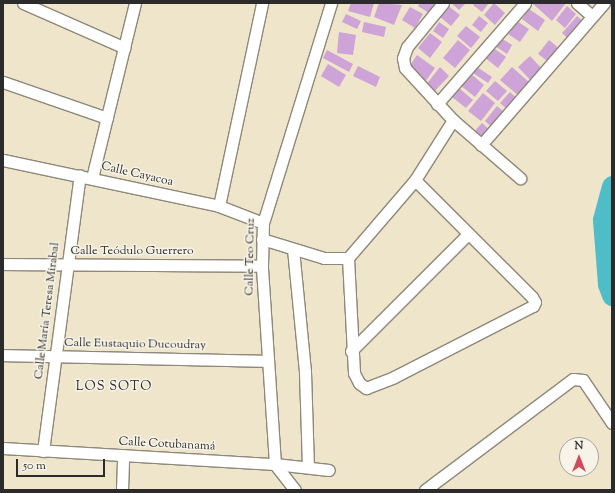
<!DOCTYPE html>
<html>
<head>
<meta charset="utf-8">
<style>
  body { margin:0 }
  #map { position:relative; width:615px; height:493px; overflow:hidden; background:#eee5ca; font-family:"Sorts Mill Goudy",serif }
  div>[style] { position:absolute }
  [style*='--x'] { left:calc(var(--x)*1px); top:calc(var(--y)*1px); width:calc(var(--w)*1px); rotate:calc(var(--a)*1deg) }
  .river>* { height:21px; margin:-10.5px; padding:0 10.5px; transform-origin:10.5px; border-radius:10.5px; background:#4fbdc7 }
  .building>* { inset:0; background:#cea3d8 }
  .roads { filter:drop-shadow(1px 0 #8c887a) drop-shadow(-1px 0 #8c887a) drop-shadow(0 1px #8c887a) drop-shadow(0 -1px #8c887a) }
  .minor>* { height:11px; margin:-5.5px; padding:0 5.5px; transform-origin:5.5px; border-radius:5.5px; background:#fff }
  span { translate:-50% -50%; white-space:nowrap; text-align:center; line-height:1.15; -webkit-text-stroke:3px #f7f3e8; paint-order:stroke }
  .street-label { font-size:12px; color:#2b2b2b }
  .neighbourhood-label { font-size:13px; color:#2b2b2b; letter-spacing:1px }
  .frame { position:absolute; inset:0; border:4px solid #2b2b2b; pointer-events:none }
  .north { position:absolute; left:559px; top:437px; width:40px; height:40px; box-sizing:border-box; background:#f7f3e8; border:1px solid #a5a39c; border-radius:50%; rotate:0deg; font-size:11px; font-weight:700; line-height:16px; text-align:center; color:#2b2b2b }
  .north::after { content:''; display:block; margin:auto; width:14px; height:18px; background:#d1495b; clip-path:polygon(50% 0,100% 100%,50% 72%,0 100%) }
  .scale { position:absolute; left:16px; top:459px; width:89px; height:18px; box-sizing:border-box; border:2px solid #2b2b2b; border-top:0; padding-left:5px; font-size:12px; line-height:14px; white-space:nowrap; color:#2b2b2b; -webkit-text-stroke:3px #f7f3e8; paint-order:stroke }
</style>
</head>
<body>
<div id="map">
  <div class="river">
    <div style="--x:612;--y:186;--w:35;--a:105"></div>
    <div style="--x:603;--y:220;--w:64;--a:85.5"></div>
    <div style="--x:608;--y:284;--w:12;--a:70"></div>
  </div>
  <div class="building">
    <div style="clip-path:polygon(351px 3px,374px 3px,370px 17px,348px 11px)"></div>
    <div style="clip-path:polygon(379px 3px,402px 5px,394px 25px,374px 17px)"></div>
    <div style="clip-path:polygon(420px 3px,435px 3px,429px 13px,418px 6px)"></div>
    <div style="clip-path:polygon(451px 3px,466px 3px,459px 10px)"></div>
    <div style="clip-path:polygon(474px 3px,489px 3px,482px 12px,473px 5px)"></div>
    <div style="clip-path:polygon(494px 3px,505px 13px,495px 25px,484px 15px)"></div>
    <div style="clip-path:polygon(532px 3px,566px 3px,552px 21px)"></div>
    <div style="clip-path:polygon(447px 5px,460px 15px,451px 26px,439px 16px)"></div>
    <div style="clip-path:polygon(567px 6px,576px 14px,565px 28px,556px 20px)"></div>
    <div style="clip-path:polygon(410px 7px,423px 14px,415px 28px,402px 20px)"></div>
    <div style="clip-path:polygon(529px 9px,545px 20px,538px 31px,522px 19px)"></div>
    <div style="clip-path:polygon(346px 14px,361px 21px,357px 29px,342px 22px)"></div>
    <div style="clip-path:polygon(479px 16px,488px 23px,481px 32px,472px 25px)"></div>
    <div style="clip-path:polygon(577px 16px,587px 25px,572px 42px,562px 33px)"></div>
    <div style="clip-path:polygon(517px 21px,529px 29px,520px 42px,508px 34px)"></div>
    <div style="clip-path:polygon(364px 22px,386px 27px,384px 37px,362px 32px)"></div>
    <div style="clip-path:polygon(439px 22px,449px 29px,443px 38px,433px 31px)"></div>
    <div style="clip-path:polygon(466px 26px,480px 37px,471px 48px,457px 36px)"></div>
    <div style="clip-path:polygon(339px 32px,356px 35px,353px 55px,337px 53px)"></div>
    <div style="clip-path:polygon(430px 33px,442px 42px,430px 58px,418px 48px)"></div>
    <div style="clip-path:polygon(501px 38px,512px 45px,507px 54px,495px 46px)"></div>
    <div style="clip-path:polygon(458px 40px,470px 50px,455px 68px,443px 58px)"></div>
    <div style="clip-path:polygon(549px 40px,560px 49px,550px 63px,538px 54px)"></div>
    <div style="clip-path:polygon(492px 47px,506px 57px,498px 68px,484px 57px)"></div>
    <div style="clip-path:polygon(327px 50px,353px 64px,349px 72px,323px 58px)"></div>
    <div style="clip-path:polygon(417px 55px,435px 68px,423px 85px,405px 73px)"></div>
    <div style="clip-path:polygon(530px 56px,546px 73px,535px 85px,518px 67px)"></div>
    <div style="clip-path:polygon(328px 64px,346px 75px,339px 87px,321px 76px)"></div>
    <div style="clip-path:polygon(358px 66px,380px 77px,376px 87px,353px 76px)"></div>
    <div style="clip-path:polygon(440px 67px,449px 76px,431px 95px,425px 86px)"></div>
    <div style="clip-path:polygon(477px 67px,492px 77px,488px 83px,473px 73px)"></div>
    <div style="clip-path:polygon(512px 67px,530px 83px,519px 96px,500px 80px)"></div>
    <div style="clip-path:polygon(470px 73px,484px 85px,475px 97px,460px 85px)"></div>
    <div style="clip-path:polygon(495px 81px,507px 91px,498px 101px,486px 91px)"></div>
    <div style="clip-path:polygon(459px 88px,473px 100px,466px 108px,452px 97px)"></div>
    <div style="clip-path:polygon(510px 92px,524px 105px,514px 115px,500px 103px)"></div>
    <div style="clip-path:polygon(483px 93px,495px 103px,481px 121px,468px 111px)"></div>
    <div style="clip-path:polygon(497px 106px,510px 117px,497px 132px,485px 121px)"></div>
    <div style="clip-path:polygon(482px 123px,491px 131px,483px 141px,473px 133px)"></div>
  </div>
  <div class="roads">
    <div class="minor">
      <div style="--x:23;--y:3;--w:111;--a:23.8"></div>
      <div style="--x:443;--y:3;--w:57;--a:129.3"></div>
      <div style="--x:407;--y:47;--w:12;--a:110"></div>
      <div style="--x:403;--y:58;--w:10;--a:79"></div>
      <div style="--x:405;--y:68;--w:71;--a:47.3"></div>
      <div style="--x:453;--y:120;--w:89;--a:40.9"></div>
      <div style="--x:577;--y:3;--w:20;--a:41"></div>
      <div style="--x:3;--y:82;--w:110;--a:19.1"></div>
      <div style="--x:437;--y:104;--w:134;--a:-48.9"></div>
      <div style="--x:481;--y:145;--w:188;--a:-49.1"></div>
      <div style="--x:3;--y:160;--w:221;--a:12"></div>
      <div style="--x:219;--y:206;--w:47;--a:21.1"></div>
      <div style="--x:92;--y:178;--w:180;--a:-76.2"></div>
      <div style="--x:219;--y:206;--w:208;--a:-78"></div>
      <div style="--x:262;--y:239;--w:65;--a:17"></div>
      <div style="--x:324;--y:258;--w:24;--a:0"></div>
      <div style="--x:348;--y:258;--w:103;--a:-49.3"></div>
      <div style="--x:415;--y:180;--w:71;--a:-57.7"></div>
      <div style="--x:293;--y:249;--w:124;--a:84.4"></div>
      <div style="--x:305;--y:372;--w:95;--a:88.2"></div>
      <div style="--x:348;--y:258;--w:115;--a:87"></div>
      <div style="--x:354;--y:373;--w:11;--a:63"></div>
      <div style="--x:359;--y:383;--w:9;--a:36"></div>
      <div style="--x:366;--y:388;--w:30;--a:-21"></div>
      <div style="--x:394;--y:377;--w:156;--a:-27.1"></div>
      <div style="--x:533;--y:306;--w:4;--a:-63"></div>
      <div style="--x:535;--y:302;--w:6;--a:-121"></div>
      <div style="--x:532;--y:297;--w:165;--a:-135"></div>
      <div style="--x:3;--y:264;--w:259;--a:0.4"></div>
      <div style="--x:351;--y:351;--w:165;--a:-45"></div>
      <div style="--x:3;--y:355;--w:264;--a:1.3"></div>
      <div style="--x:3;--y:448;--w:272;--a:3.4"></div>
      <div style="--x:275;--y:464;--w:54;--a:6.3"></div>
      <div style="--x:43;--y:451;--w:278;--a:-82.4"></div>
      <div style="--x:122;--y:490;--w:35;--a:-88"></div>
      <div style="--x:295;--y:490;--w:33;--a:-128"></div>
      <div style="--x:275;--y:464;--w:198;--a:-93.8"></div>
      <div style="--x:262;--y:266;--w:43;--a:-88.7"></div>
      <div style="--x:263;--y:223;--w:230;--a:-72.8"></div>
      <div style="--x:425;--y:490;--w:185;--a:-36.9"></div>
      <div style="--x:573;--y:379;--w:10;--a:6"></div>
      <div style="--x:583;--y:380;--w:52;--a:56"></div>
    </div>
  </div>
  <div class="street-label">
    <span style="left:137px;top:175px;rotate:13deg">Calle Cayacoa</span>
    <span style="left:132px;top:252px">Calle Teódulo Guerrero</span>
    <span style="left:251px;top:257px;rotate:-89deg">Calle Teo Cruz</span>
    <span style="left:48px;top:311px;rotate:-83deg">Calle María Teresa Mirabal</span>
    <span style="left:135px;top:345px;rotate:1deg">Calle Eustaquio Ducoudray</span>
    <span style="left:167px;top:445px;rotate:3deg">Calle Cotubanamá</span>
  </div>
  <div class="neighbourhood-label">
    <span style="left:114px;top:387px">LOS SOTO</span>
  </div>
  <div class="frame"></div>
  <div class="north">N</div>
  <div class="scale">50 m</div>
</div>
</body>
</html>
